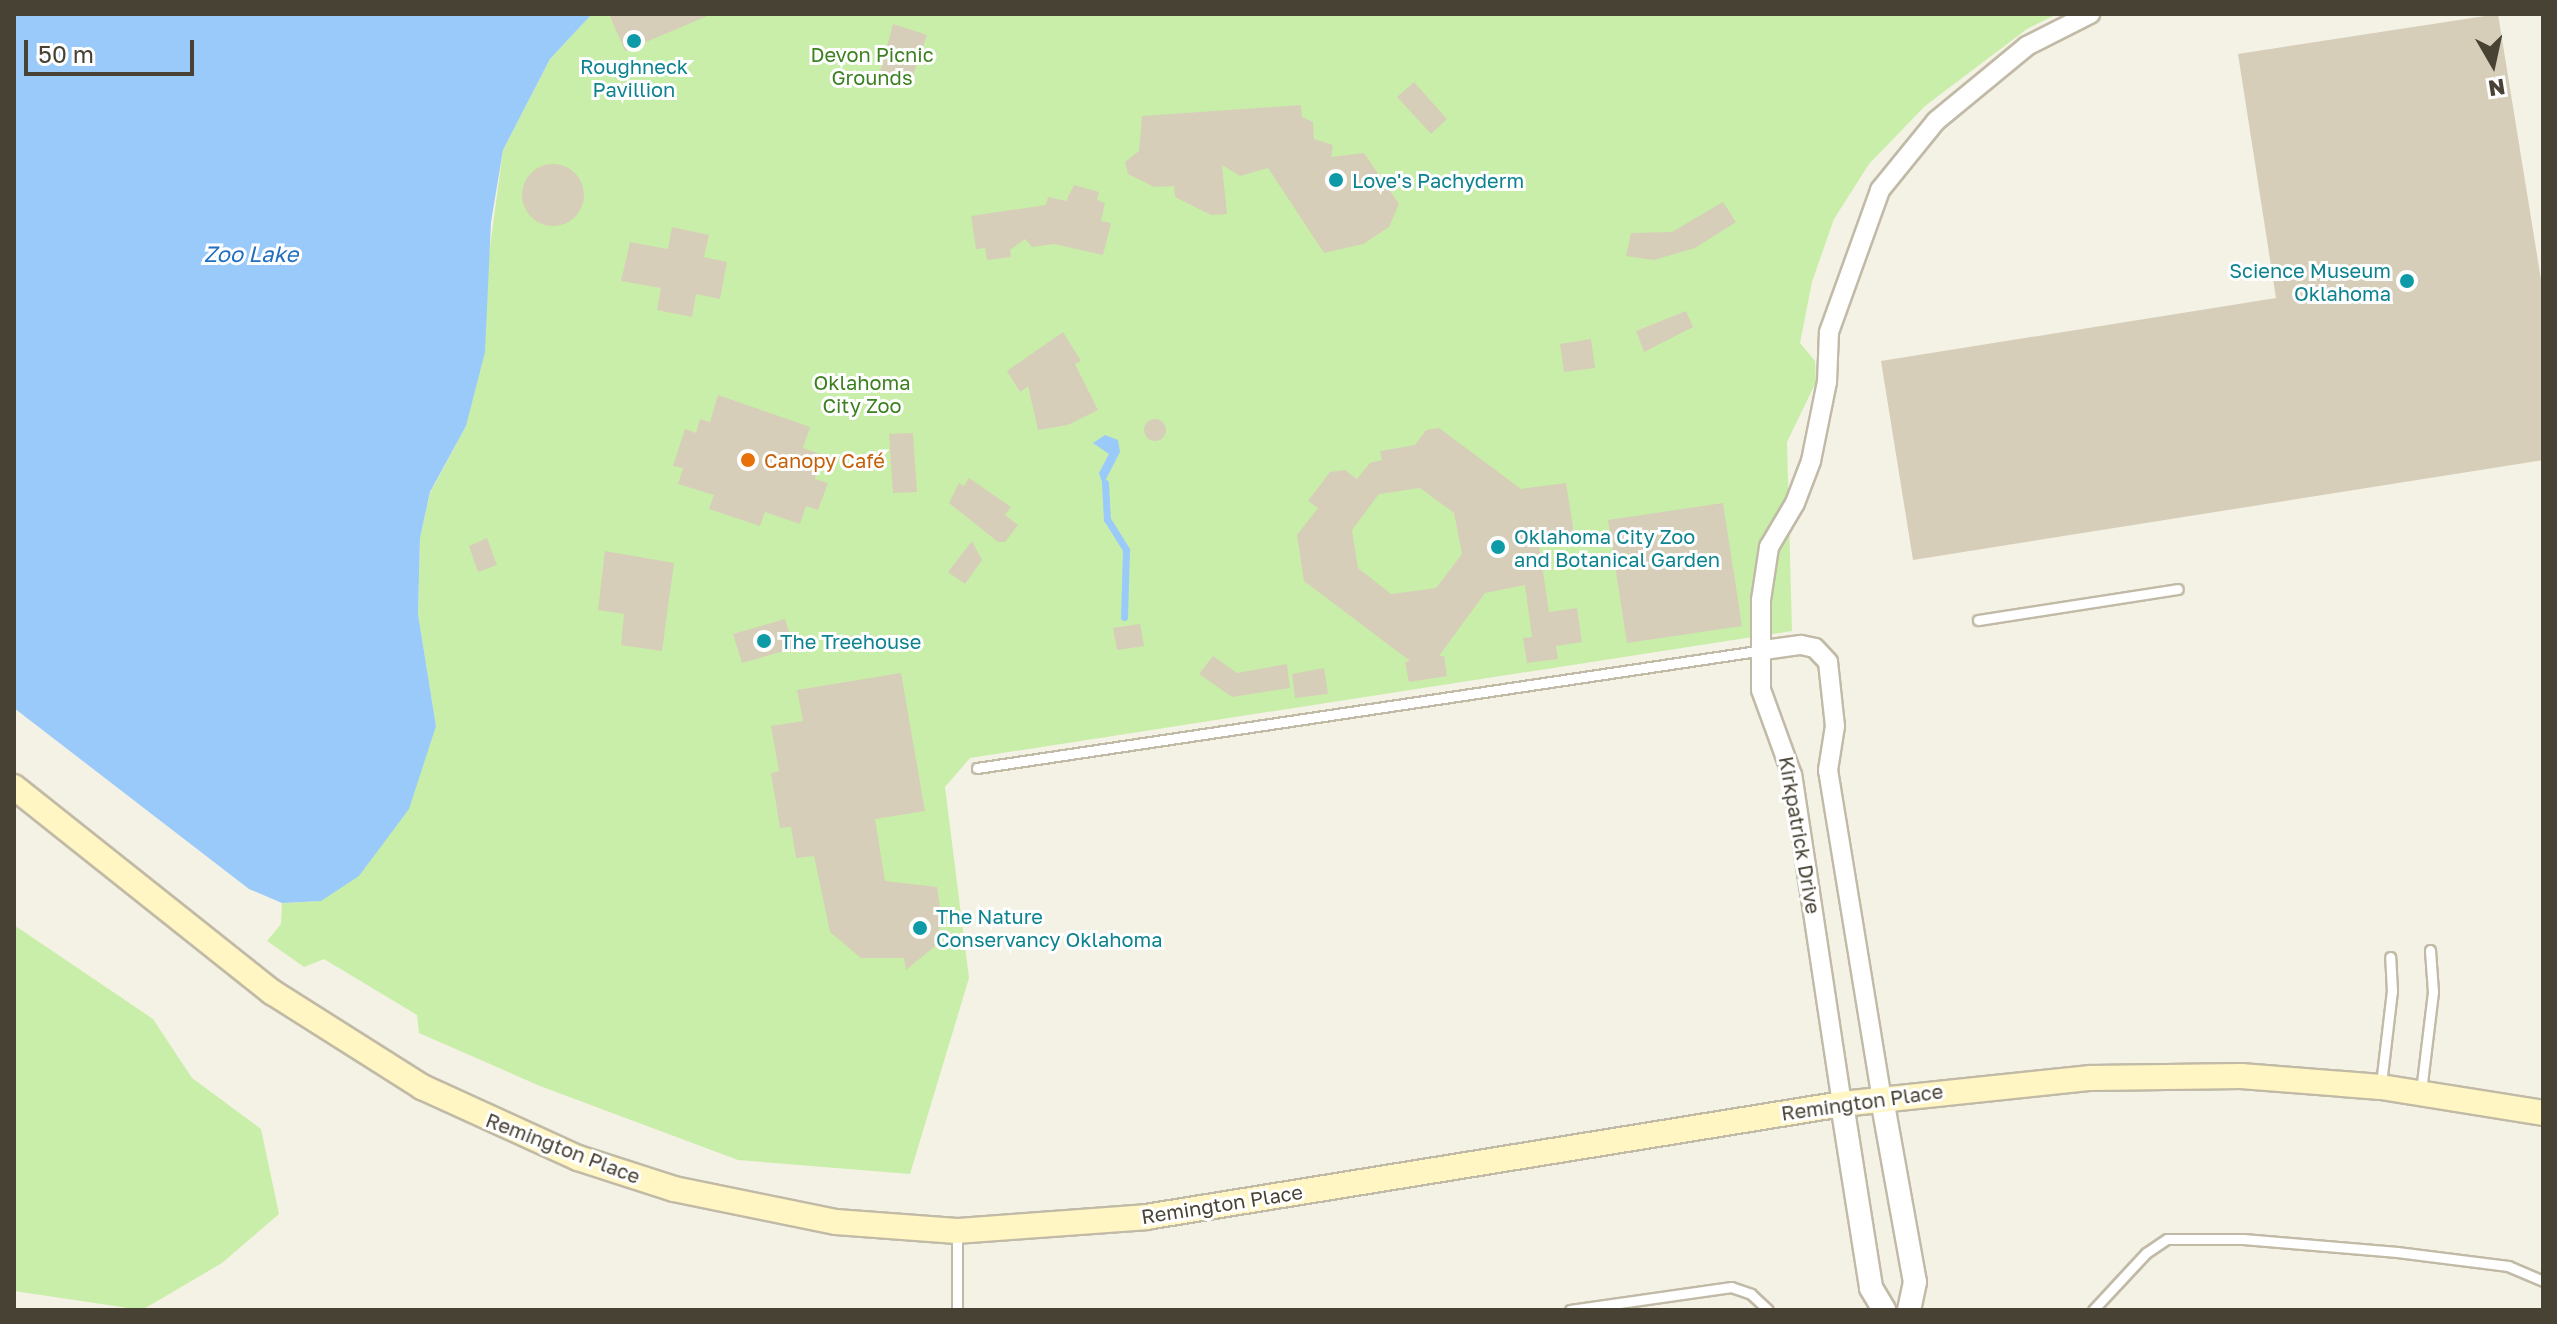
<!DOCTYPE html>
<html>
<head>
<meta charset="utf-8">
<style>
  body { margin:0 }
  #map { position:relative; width:2557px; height:1324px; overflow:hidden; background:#f4f1e5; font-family:"Golos Text",sans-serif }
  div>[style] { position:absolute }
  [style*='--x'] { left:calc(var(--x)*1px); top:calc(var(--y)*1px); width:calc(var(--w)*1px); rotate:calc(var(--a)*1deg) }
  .green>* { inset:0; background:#c9eea9 }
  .water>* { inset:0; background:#9acaf9 }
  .stream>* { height:7px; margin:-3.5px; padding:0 3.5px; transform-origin:3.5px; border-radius:3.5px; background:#9acaf9 }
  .building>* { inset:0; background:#d7ceb9 }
  .round { border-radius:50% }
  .roads { filter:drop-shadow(2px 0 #c1baa6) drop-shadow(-2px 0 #c1baa6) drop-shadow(0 2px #c1baa6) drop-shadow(0 -2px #c1baa6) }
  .service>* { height:9px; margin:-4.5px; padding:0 4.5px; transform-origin:4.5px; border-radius:4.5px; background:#fff }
  .minor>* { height:18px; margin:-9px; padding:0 9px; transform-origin:9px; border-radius:9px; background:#fff }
  .tertiary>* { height:22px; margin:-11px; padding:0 11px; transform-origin:11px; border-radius:11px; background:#fff }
  .secondary>* { height:24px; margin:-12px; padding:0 12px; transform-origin:12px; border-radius:12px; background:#fff6c4 }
  .dots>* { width:22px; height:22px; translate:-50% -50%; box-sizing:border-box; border:4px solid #fff; border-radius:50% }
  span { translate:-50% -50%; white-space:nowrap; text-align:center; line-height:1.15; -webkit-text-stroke:6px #fff; paint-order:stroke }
  .park-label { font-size:20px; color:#3c8020 }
  .culture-label { font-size:20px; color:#0d838f }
  .left { translate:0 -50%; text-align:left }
  .right { translate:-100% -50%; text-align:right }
  .food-label { font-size:20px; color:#c56008 }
  .street-label { font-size:20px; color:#484234 }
  .water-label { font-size:22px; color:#206fc0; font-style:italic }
  .frame { position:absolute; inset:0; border:16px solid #484234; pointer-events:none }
  .north { position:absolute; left:2453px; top:24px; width:80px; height:80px; -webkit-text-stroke:6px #fff; paint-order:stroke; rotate:171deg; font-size:22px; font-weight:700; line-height:32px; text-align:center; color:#484234 }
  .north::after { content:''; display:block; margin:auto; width:28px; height:36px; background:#484234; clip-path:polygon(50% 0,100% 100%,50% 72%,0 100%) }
  .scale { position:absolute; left:24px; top:40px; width:170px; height:36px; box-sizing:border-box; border:4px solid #484234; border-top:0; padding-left:10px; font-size:24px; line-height:28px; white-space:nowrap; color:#484234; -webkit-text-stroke:6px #fff; paint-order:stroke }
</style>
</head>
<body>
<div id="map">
  <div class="green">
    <div style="clip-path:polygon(592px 14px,2057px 14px,2027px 29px,1925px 106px,1869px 164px,1834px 219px,1812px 282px,1800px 343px,1815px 361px,1816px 382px,1787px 442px,1792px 631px,970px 758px,945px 787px,969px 978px,910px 1174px,738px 1160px,540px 1086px,419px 1033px,417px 1015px,324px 959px,304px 967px,267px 941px,281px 924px,282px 903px,321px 901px,436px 726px,418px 614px,420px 538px,430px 493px,466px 426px,503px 150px,550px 59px)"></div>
    <div style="clip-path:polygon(14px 925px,153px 1019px,192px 1078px,261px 1129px,279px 1214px,222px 1263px,142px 1310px,14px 1291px)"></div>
  </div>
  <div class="water">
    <div style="clip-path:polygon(14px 14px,592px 14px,550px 59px,503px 150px,491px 222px,485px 352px,466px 426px,430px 492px,420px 538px,418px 614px,436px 726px,409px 809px,359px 876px,321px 901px,282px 903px,249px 889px,14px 708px)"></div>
    <div style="clip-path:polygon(1105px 435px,1118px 440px,1120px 452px,1103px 485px,1099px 473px,1109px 454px,1093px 443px)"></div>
  </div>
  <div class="stream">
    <div style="--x:1105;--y:483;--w:36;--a:87"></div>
    <div style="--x:1107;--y:519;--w:36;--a:58"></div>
    <div style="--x:1126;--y:550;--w:67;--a:91.7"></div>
  </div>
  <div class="building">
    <div style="clip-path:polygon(609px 14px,712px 14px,625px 51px)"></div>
    <div style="clip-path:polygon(2498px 14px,2543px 292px,2543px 460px,1913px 560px,1881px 361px,2276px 298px,2238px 54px)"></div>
    <div style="clip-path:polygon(893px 24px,927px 35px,910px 84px,879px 76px)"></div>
    <div style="clip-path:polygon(1414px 82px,1447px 119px,1431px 134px,1397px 97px)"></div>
    <div style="clip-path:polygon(1301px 105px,1302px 117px,1313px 122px,1314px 139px,1333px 145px,1331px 157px,1364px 153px,1399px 204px,1389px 227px,1363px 244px,1324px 253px,1268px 168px,1240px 176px,1222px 165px,1227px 214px,1211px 215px,1175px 197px,1174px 186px,1154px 187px,1128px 174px,1125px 162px,1139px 151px,1142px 116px)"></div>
    <div class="round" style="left:522px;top:164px;width:62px;height:62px"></div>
    <div style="clip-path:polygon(1074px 185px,1099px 192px,1097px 200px,1105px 203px,1101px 221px,1111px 223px,1103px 255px,1054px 244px,1032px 247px,1025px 239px,1010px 250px,1011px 257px,987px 260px,985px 248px,976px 249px,971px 216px,1046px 205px,1048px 197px,1066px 201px)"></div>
    <div style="clip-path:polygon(1723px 202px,1736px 222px,1695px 248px,1654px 260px,1626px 256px,1631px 233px,1672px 232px)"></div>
    <div style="clip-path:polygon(672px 227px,709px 235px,704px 257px,727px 262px,720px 299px,696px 294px,692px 317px,657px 310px,661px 288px,621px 281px,630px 242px,668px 249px)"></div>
    <div style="clip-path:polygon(1686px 311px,1693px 327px,1644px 352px,1636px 331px)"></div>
    <div style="clip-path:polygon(1063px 332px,1081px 361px,1075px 364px,1098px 410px,1068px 425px,1038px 430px,1028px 386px,1020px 392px,1007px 371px)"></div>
    <div style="clip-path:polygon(1591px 339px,1595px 368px,1564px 372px,1560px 344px)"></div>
    <div style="clip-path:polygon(718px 395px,810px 427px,803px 448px,820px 454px,815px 479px,828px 483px,818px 510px,806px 506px,800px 524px,765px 512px,760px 526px,709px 509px,714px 495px,678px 484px,683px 468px,673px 466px,685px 429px,696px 433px,700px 419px,710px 422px)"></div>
    <div class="round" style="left:1144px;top:419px;width:22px;height:22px"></div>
    <div style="clip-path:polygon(evenodd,1439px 428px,1521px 489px,1566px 483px,1574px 533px,1538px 538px,1549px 612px,1577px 608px,1582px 642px,1556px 646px,1558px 659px,1527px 663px,1523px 638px,1532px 637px,1525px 585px,1485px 593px,1439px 656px,1444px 656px,1447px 676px,1409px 682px,1405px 662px,1410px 661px,1304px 581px,1297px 535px,1318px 508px,1308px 501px,1330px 472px,1345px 470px,1357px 479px,1370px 463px,1382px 460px,1380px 451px,1415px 445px,1426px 430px,1439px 428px,1420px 488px,1454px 513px,1462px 554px,1436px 588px,1391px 594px,1358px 568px,1352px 530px,1379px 494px,1420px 488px)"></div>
    <div style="clip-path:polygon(913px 433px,917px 492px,893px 493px,889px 434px)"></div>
    <div style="clip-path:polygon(969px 478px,1011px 507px,1005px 515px,1018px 525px,1005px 542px,998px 542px,949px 503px,959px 483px,964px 486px)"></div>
    <div style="clip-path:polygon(1723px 503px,1742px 626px,1627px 643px,1608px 520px)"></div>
    <div style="clip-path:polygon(487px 538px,497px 565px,478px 572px,469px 546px)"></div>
    <div style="clip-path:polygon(972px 541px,982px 560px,965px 584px,948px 572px)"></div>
    <div style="clip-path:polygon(605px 551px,674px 563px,662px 651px,621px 645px,624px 614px,598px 610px)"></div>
    <div style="clip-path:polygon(785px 619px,794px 648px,742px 663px,733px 634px)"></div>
    <div style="clip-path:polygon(1140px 624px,1144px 646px,1117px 650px,1113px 628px)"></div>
    <div style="clip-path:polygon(1213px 656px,1237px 673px,1287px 664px,1290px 688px,1232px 697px,1199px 674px)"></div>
    <div style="clip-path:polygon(1324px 668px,1328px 694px,1295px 698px,1292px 674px)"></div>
    <div style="clip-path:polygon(901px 673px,925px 811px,875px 819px,885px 881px,937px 887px,942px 921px,934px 947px,906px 970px,904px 958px,861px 958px,830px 932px,814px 856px,796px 858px,791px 827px,780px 828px,771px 773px,779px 771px,771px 726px,803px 721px,797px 690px)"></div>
  </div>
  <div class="roads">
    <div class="service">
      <div style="--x:1978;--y:620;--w:202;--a:-8.8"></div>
      <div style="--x:977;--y:768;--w:796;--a:-8.53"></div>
      <div style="--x:2381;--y:1084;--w:94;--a:-83.3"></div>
      <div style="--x:2392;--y:991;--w:34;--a:-93"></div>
      <div style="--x:2421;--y:1091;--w:100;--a:-83.1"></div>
      <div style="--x:2433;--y:992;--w:42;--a:-94.1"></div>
      <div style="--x:957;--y:1234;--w:76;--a:90"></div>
      <div style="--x:1570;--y:1310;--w:163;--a:-8.1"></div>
      <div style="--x:1731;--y:1287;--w:21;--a:19"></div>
      <div style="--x:1751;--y:1294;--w:23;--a:43"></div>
      <div style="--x:2093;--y:1310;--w:78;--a:-47.1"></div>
      <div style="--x:2146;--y:1253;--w:25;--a:-34"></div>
      <div style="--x:2167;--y:1239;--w:76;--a:0"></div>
      <div style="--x:2243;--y:1239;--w:155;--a:4.8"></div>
      <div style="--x:2397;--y:1252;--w:112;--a:7.2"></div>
      <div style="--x:2508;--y:1266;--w:38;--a:23"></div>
    </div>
    <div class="minor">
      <div style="--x:1764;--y:650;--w:37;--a:-8"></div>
      <div style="--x:1801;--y:645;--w:14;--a:12"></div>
      <div style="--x:1815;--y:648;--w:19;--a:47"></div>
      <div style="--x:1828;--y:662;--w:64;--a:83.8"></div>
      <div style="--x:1835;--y:726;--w:45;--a:99"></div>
      <div style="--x:1828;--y:770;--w:333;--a:80.7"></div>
      <div style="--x:1842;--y:1104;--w:333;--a:-98.6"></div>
      <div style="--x:1792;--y:775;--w:90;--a:-110"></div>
      <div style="--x:1761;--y:690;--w:90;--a:-90"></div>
      <div style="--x:1761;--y:600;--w:54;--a:-81.4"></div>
      <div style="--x:1769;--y:547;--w:51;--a:-59.4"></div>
      <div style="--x:1795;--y:503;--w:45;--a:-69.1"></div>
      <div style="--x:1811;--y:461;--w:81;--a:-78.6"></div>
      <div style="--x:1827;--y:382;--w:50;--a:-87.7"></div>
      <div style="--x:1829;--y:332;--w:151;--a:-70.2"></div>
      <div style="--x:1880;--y:190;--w:89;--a:-50.9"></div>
      <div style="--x:1936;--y:121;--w:118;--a:-39.5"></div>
      <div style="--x:2027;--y:46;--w:71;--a:-26.9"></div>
    </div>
    <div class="tertiary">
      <div style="--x:1882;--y:1099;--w:186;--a:79.8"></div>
      <div style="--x:1915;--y:1282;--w:29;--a:102"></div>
      <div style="--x:1842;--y:1104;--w:186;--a:81"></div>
      <div style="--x:1871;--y:1288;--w:26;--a:59"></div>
    </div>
    <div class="secondary">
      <div style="--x:14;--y:787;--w:330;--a:38.5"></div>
      <div style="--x:272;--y:992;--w:178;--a:32.3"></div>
      <div style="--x:422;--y:1087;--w:171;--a:24.5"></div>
      <div style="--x:578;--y:1158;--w:101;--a:17.9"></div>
      <div style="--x:674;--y:1189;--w:165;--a:11.5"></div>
      <div style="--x:836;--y:1222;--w:121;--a:4.3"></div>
      <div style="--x:957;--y:1231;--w:190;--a:-4.2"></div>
      <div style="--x:1146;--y:1217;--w:705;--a:-9.22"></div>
      <div style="--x:1842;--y:1104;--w:250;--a:-6"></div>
      <div style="--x:2091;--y:1078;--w:150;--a:-0.8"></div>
      <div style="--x:2241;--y:1076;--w:140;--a:4.5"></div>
      <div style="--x:2381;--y:1087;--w:164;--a:9.1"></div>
    </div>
  </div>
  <div class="dots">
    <div style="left:634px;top:41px;background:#0f9aa8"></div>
    <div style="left:1336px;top:180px;background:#0f9aa8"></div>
    <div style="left:2407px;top:281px;background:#0f9aa8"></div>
    <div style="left:748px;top:460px;background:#e8710a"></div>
    <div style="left:1498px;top:547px;background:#0f9aa8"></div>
    <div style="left:764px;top:641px;background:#0f9aa8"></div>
    <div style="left:920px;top:928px;background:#0f9aa8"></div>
  </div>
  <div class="park-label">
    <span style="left:872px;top:66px">Devon Picnic<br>Grounds</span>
    <span style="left:862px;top:394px">Oklahoma<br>City Zoo</span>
  </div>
  <div class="culture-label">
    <span style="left:634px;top:78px">Roughneck<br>Pavillion</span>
    <span class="left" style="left:1352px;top:180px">Love's Pachyderm</span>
    <span class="right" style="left:2391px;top:282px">Science Museum<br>Oklahoma</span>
    <span class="left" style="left:1514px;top:548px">Oklahoma City Zoo<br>and Botanical Garden</span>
    <span class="left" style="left:780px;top:641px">The Treehouse</span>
    <span class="left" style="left:936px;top:928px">The Nature<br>Conservancy Oklahoma</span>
  </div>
  <div class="food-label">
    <span class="left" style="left:764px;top:460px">Canopy Café</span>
  </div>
  <div class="street-label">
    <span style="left:1800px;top:835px;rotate:80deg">Kirkpatrick Drive</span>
    <span style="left:1862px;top:1102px;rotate:-8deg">Remington Place</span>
    <span style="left:563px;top:1148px;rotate:21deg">Remington Place</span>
    <span style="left:1222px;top:1204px;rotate:-9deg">Remington Place</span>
  </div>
  <div class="water-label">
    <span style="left:251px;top:254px">Zoo Lake</span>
  </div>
  <div class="frame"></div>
  <div class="north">N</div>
  <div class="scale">50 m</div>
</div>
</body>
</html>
